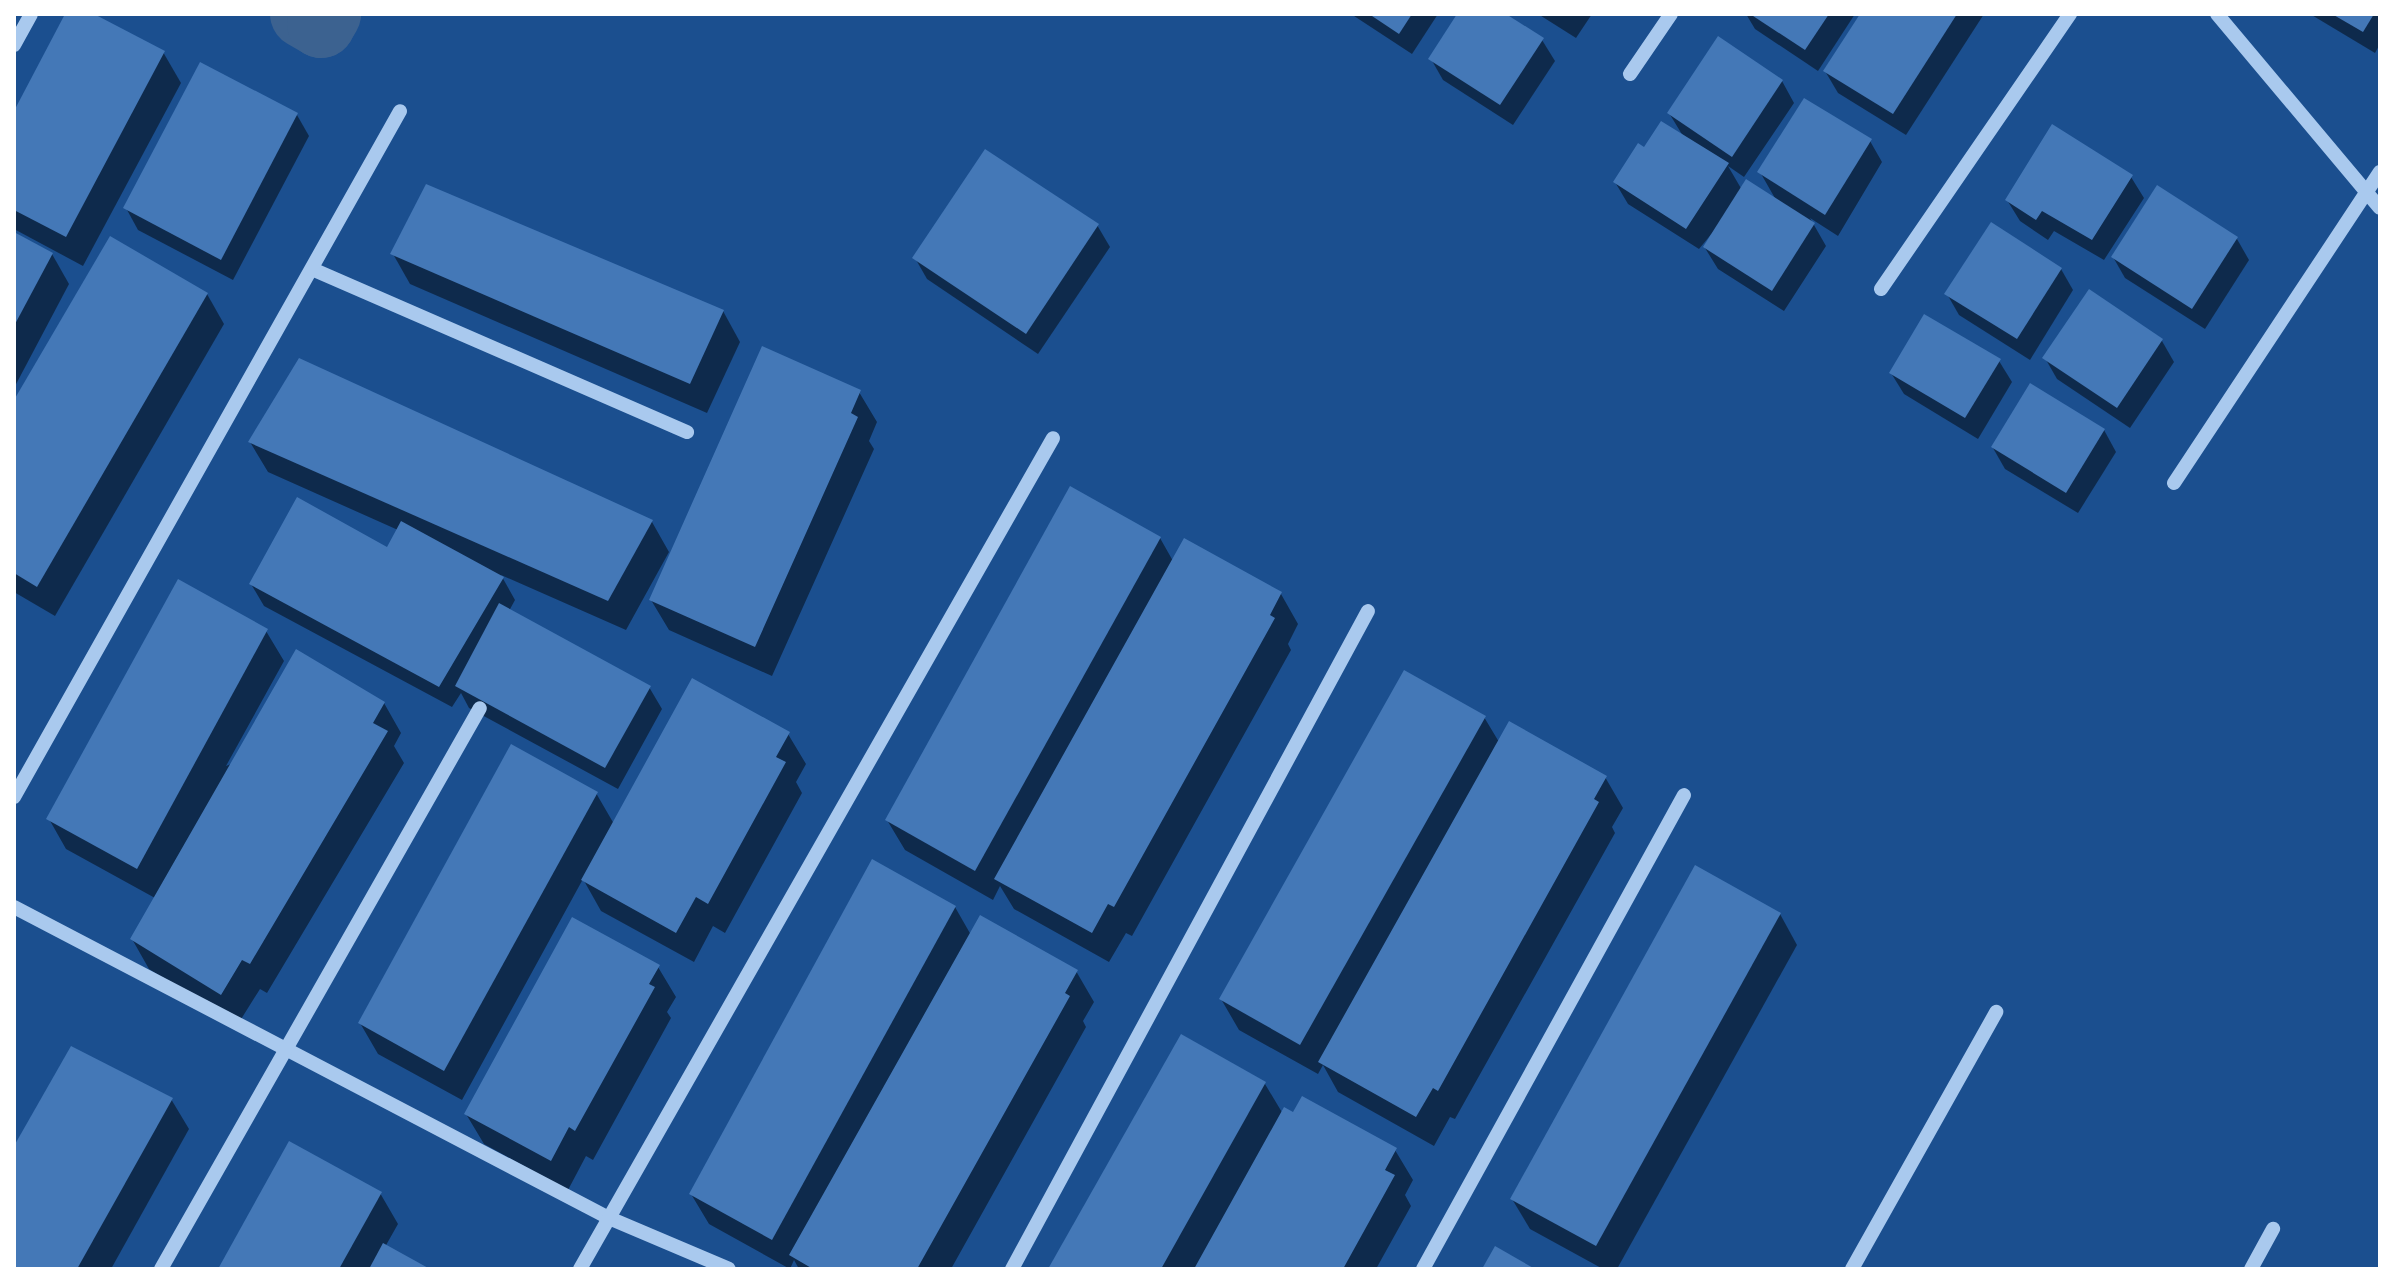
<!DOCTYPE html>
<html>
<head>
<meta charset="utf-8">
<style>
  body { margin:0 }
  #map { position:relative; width:2394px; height:1283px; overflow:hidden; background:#1b4f8f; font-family:Cabin,sans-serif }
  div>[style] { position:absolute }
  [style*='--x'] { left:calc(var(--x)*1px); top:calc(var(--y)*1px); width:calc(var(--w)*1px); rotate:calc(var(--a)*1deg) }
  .shadow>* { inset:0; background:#0007 }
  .canal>* { height:68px; margin:-34px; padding:0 34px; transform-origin:34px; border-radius:34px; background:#3c6290 }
  .building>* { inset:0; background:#4478b7 }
  .minor>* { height:14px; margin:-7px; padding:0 7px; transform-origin:7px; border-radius:7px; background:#a9c9ee }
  span { translate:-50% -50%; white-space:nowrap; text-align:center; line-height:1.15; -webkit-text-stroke:6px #1b4f8f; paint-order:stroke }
  .frame { position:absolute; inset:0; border:16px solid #fff; pointer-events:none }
</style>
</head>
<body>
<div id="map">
  <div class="shadow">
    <div style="clip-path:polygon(68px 14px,90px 14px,163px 52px,181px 83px,83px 266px,14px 229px,14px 115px)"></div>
    <div style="clip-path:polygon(1351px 14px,1438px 14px,1412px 54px)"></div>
    <div style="clip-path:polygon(1460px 14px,1502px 14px,1542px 40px,1555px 61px,1513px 125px,1443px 80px,1431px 59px)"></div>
    <div style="clip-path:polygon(1538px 14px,1592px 14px,1576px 38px)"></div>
    <div style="clip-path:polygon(1746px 14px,1855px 14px,1818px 71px,1755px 29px)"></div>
    <div style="clip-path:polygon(1863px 14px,1984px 14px,1906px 135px,1838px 93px,1825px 71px)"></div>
    <div style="clip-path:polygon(2310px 14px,2380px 14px,2380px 44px,2375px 53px)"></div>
    <div style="clip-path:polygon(1782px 81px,1794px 103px,1744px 177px,1728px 166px,1742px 190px,1776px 200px,1760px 172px,1870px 141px,1882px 162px,1838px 236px,1810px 218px,1826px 246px,1784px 311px,1718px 269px,1705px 248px,1722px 221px,1699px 249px,1628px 204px,1615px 182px,1645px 150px,1683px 136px,1669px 113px)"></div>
    <div style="clip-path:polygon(297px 115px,309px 136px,233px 280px,138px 230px,126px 208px)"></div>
    <div style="clip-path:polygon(2131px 177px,2144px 198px,2104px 260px,2054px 231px,2048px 240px,2020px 221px,2007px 200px)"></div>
    <div style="clip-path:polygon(1097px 225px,1110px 247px,1038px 354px,927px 279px,915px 258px)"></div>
    <div style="clip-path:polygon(14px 235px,52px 254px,69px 284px,14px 388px)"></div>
    <div style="clip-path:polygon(2237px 239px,2249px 260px,2205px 329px,2125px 278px,2113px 257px)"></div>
    <div style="clip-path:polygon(393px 254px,723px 311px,740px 342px,707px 413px,410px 284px)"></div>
    <div style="clip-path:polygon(2061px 269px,2073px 290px,2030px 360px,1959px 315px,1947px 294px)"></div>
    <div style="clip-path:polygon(207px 294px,224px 324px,55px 616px,14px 592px,14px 403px)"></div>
    <div style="clip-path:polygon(2162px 341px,2174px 362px,2130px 428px,2057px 379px,2045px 358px)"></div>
    <div style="clip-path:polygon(1999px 361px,2012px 382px,1978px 439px,1904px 394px,1891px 373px)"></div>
    <div style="clip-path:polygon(859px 392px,877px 422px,869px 441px,874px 449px,772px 676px,669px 630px,651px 600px)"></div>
    <div style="clip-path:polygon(2104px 430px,2116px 452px,2078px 513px,2005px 469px,1993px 448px)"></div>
    <div style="clip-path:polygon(250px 442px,652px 522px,669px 552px,626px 630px,501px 575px,515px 600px,509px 611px,649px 687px,662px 709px,618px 789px,469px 708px,461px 693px,452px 707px,264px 606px,251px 584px,388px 550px,398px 530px,268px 472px)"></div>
    <div style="clip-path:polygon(1160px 538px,1173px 561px,1281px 594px,1298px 624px,1288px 644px,1291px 650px,1132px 936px,1126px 933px,1109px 962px,1014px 909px,1000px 886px,993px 900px,905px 850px,887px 820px)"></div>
    <div style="clip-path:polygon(266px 631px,284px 661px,226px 766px,384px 703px,401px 733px,394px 746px,404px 763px,267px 993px,260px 989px,238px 1024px,149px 969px,132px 939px,155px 898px,66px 849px,49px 819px)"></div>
    <div style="clip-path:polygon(1484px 717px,1499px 742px,1605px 777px,1623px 808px,1612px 827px,1615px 833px,1455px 1119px,1450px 1117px,1434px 1146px,1338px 1092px,1323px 1065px,1318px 1074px,1239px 1030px,1221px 999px)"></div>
    <div style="clip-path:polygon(788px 734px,806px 764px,796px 782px,802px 793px,725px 933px,713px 926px,694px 962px,601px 911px,583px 879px,462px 1100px,378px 1054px,360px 1023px,596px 793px,614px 824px)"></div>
    <div style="clip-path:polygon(955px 907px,971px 935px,1076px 971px,1094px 1002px,1083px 1021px,1086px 1027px,951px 1269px,799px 1269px,794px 1260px,790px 1269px,709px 1224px,691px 1194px)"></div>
    <div style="clip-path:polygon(1780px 914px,1797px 945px,1617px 1269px,1603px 1269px,1530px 1229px,1512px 1199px)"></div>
    <div style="clip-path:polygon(658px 967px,676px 997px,667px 1012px,671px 1018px,593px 1160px,586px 1156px,568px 1190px,484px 1144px,466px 1114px)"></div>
    <div style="clip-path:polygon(1181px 1037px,1265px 1084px,1283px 1114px,1395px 1150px,1413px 1180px,1405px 1195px,1411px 1206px,1376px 1269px,1050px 1269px)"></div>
    <div style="clip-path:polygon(171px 1099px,189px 1129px,111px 1269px,14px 1269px,14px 1150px)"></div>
    <div style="clip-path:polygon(380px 1193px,398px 1224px,385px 1247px,426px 1269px,220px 1269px)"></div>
  </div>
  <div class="canal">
    <div style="--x:304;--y:14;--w:20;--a:30"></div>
    <div style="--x:321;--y:24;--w:12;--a:-59"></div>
  </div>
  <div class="building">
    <div style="clip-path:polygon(65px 14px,94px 14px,165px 51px,66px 237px,14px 210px,14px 111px)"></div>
    <div style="clip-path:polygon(1369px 14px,1412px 14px,1399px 34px)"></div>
    <div style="clip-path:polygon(1457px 14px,1506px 14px,1544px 38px,1500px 105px,1428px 59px)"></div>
    <div style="clip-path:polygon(1750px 14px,1829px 14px,1805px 50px)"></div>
    <div style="clip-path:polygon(1860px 14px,1957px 14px,1893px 114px,1823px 71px)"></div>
    <div style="clip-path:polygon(2332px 14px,2374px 14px,2363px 32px)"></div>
    <div style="clip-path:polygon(1718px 36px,1783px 80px,1732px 157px,1667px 113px)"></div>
    <div style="clip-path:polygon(200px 62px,298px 113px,221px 260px,123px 208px)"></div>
    <div style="clip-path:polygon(1804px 98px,1872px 139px,1825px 215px,1757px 172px)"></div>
    <div style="clip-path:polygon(1661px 121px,1729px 163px,1686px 229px,1613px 182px,1638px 143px,1644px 147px)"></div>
    <div style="clip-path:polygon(2052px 124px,2133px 175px,2092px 240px,2042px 211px,2036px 220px,2005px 200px)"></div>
    <div style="clip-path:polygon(985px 149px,1099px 224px,1026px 334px,912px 258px)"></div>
    <div style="clip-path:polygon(1746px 179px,1815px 223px,1772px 291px,1703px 247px)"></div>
    <div style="clip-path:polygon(426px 184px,724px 310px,690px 384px,390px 254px)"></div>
    <div style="clip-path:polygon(2157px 185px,2238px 237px,2192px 309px,2111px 257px)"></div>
    <div style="clip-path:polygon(1991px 222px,2062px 268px,2017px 339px,1944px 294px)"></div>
    <div style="clip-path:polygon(14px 232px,53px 253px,14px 326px)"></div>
    <div style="clip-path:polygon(110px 236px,208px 293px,37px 587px,14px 573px,14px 400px)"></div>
    <div style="clip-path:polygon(2089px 289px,2163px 339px,2117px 408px,2042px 358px)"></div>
    <div style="clip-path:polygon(1924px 314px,2001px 359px,1965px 418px,1889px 373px)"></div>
    <div style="clip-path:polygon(762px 346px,861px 390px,851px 413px,858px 417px,755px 647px,649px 600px)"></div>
    <div style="clip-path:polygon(299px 358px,653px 520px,608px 601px,248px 442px)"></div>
    <div style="clip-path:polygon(2030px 383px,2105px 429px,2066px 493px,1991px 447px)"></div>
    <div style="clip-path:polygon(1070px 486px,1161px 537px,975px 871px,885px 820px)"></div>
    <div style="clip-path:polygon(297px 497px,387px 547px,401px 521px,504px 577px,439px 687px,249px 584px)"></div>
    <div style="clip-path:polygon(1184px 538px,1282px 592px,1270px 615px,1275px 618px,1114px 907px,1108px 904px,1092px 933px,994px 879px)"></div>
    <div style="clip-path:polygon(178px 579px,268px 629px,137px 869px,46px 819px)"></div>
    <div style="clip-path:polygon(499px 603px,651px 686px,605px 768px,455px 686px)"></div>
    <div style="clip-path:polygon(296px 649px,385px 702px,373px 723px,388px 731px,250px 964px,242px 960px,221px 995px,130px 939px)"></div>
    <div style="clip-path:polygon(1404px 670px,1486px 716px,1300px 1045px,1219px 999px)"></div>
    <div style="clip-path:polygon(692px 678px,790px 732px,776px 757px,786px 762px,708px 904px,696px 897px,676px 933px,581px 880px)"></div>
    <div style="clip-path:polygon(1509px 721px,1607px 776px,1594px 799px,1599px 802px,1438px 1091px,1433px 1088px,1416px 1117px,1318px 1062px)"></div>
    <div style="clip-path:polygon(511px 744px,598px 792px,444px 1071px,358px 1023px)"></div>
    <div style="clip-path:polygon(872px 859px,956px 906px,772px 1240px,689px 1194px)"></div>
    <div style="clip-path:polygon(1695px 865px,1781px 913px,1596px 1246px,1510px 1199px)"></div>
    <div style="clip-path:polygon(980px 915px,1078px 970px,1065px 993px,1070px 996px,917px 1269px,813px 1269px,789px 1255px)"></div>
    <div style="clip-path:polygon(572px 917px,660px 965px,649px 984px,655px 987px,575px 1131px,569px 1127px,551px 1161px,464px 1114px)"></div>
    <div style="clip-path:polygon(1181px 1034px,1266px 1082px,1161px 1269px,1048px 1269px)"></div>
    <div style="clip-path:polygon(71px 1046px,173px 1098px,77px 1269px,14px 1269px,14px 1146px)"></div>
    <div style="clip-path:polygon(1302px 1096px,1397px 1148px,1385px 1170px,1395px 1175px,1343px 1269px,1194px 1269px,1284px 1107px,1293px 1112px)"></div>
    <div style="clip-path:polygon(289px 1141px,382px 1192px,339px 1269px,218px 1269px)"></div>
    <div style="clip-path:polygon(383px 1243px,430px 1269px,369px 1269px)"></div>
    <div style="clip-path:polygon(1495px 1246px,1535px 1269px,1482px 1269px)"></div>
  </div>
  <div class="minor">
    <div style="--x:2217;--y:14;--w:253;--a:50"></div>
    <div style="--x:14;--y:45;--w:35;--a:-61"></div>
    <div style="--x:1630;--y:74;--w:73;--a:-55.7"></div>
    <div style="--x:312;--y:269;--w:409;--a:23.5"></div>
    <div style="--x:1881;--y:289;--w:334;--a:-55.5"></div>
    <div style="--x:2174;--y:483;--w:373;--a:-56.5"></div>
    <div style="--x:14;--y:797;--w:787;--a:-60.63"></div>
    <div style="--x:14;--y:907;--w:671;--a:27.6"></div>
    <div style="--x:609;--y:1218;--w:130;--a:23"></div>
    <div style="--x:161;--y:1269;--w:645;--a:-60.38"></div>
    <div style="--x:580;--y:1269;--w:956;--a:-60.35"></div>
    <div style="--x:1012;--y:1269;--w:748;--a:-61.59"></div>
    <div style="--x:1423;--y:1269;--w:541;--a:-61.16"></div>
    <div style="--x:1852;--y:1269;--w:295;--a:-60.7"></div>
    <div style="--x:2251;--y:1269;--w:46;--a:-61.2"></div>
  </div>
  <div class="frame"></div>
</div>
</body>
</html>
